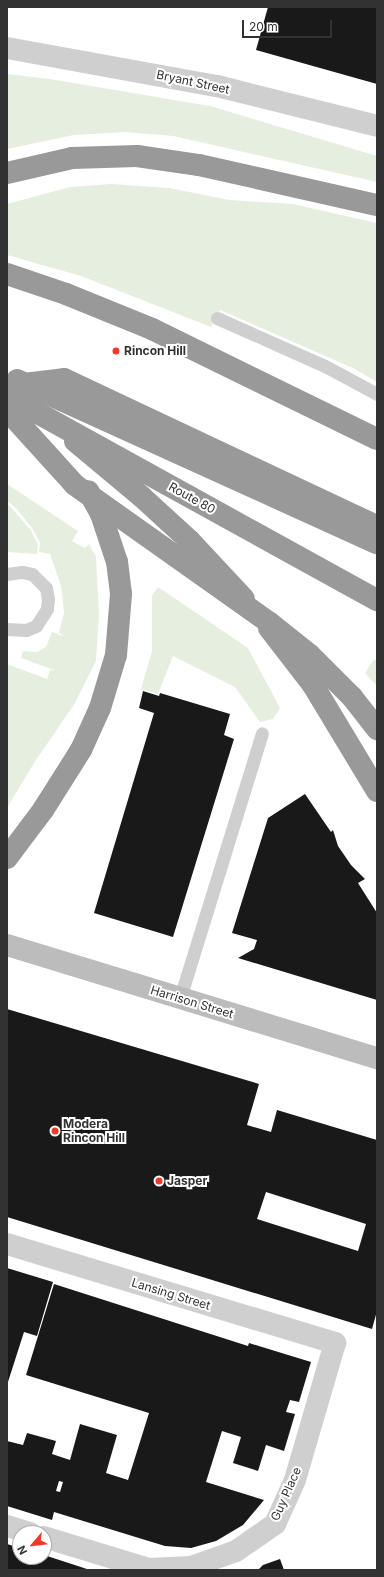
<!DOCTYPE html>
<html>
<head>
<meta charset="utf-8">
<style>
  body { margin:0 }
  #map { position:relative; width:384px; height:1577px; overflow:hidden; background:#fff; font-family:Inter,sans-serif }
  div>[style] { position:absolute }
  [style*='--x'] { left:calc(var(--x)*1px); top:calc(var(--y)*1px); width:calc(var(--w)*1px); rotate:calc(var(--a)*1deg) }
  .green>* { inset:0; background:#e6efdf }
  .building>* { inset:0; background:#191919 }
  .service>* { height:13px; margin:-6.5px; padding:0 6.5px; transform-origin:6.5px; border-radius:6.5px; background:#cfcfcf }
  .minor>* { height:22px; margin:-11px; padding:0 11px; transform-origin:11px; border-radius:11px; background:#cfcfcf }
  .tertiary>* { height:22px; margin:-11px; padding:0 11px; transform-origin:11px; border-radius:11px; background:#cfcfcf }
  .secondary>* { height:22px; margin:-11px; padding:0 11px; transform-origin:11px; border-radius:11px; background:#bcbcbc }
  .motorway>* { height:22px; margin:-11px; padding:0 11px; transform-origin:11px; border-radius:11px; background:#999 }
  .motorway-bridge>* { height:22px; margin:-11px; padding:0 11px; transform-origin:11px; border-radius:11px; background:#999 }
  .dots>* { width:11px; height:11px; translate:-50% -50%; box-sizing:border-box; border:2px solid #fff; border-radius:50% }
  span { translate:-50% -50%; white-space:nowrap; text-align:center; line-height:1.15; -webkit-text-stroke:4px #fff; paint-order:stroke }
  .street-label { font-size:12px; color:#323232 }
  .poi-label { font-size:12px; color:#323232; font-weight:700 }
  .left { translate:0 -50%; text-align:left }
  .frame { position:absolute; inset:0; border:8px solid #323232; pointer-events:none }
  .north { position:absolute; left:12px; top:1525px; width:40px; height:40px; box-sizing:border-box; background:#fff; border:1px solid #adadad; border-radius:50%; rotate:242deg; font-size:11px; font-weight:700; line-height:16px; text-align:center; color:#323232 }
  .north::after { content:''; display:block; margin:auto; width:14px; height:18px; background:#f0392c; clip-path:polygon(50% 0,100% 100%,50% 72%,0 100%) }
  .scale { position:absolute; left:242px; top:20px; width:90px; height:18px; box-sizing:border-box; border:2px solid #323232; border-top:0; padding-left:5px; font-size:12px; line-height:14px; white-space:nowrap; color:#323232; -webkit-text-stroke:3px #fff; paint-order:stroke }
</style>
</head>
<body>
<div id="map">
  <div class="green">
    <div style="clip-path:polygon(7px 74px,50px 79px,210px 106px,377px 156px,377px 182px,173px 136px,125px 132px,74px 135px,7px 149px)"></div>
    <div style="clip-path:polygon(111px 184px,169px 188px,230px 200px,293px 204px,377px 223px,377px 382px,355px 369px,220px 310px,211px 327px,81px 276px,7px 255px,7px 204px,70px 187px)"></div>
    <div style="clip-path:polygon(7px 484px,78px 531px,72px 541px,85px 548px,89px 544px,96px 557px,99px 614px,96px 661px,75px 703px,34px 763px,7px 808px,7px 664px,47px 679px,50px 670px,54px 670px,21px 658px,23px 651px,37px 652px,46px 647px,52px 632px,66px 637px,59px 657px,66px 637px,59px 633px,64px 613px,61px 586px,50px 554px,39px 552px,40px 543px,32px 528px,16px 508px,7px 501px)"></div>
    <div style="clip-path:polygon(7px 503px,30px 529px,38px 544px,37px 554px,7px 552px)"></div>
    <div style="clip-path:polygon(158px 587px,248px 648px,280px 708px,273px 719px,260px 722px,235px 687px,173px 656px,158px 694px,141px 689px,152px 651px,152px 596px)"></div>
    <div style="clip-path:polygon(374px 659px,377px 661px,377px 686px,365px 673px)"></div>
  </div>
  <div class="building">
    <div style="clip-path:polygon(268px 7px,377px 7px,377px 84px,256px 50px)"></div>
    <div style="clip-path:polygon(143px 691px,159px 696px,160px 693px,230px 714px,224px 735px,234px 739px,173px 937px,94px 913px,154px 713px,139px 708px)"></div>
    <div style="clip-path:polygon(305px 794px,331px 832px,333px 830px,338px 846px,351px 865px,365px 879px,358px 883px,377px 913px,377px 1000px,238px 958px,254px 949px,257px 940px,232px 933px,268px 818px)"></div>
    <div style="clip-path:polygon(evenodd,7px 1009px,259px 1084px,247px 1125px,271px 1132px,277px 1110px,377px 1140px,377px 1311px,372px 1329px,7px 1217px,7px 1009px,266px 1192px,366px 1224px,358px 1251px,257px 1219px,266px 1192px)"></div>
    <div style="clip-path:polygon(7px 1268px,53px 1282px,37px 1336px,24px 1332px,7px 1385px)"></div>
    <div style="clip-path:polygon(evenodd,54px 1284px,248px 1346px,249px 1343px,311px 1362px,299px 1402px,290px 1400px,286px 1412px,295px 1414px,284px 1451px,266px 1445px,258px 1471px,233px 1463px,241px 1437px,222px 1431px,206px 1482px,264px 1500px,243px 1525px,216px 1541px,191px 1548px,165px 1546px,54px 1512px,52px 1520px,7px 1506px,7px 1441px,23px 1445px,27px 1433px,56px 1441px,52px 1454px,70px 1460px,80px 1424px,117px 1435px,106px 1473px,128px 1480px,149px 1413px,26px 1375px,54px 1284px,59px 1481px,63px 1482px,60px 1492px,56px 1491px,59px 1481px)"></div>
    <div style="clip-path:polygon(7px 1544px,20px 1548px,20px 1557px,44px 1555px,90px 1570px,7px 1570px)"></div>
    <div style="clip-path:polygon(280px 1559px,284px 1570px,258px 1570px,263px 1565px)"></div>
  </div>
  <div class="service">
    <div style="--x:217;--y:318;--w:118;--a:24"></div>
    <div style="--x:325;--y:366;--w:59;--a:28.3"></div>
    <div style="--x:7;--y:574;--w:15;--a:-8"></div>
    <div style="--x:22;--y:572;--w:10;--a:11"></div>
    <div style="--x:32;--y:574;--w:20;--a:45"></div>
    <div style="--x:46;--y:588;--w:11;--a:80"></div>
    <div style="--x:48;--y:599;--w:10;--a:96"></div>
    <div style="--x:47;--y:609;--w:20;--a:123"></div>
    <div style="--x:36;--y:626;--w:11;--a:158"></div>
    <div style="--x:26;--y:630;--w:19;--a:-177"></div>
    <div style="--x:180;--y:998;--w:277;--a:-72.8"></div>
  </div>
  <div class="minor">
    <div style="--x:7;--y:1244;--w:343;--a:16.8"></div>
    <div style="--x:335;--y:1343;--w:143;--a:106.3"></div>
    <div style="--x:295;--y:1480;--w:48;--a:114.4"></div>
    <div style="--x:275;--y:1524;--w:47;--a:145.3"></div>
    <div style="--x:236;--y:1551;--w:48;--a:160.4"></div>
    <div style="--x:191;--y:1567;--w:42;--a:177.3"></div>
    <div style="--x:149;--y:1569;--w:110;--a:-163.1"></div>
    <div style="--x:7;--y:1526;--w:24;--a:17"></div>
  </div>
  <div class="tertiary">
    <div style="--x:7;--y:48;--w:213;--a:10.3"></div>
    <div style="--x:217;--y:86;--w:165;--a:14"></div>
  </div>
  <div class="secondary">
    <div style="--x:7;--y:945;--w:387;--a:17"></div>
  </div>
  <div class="motorway">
    <div style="--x:7;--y:173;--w:67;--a:-13"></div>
    <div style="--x:72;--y:158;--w:65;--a:-1.8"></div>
    <div style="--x:137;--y:156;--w:63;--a:8.3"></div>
    <div style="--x:199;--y:165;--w:182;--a:12.7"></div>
    <div style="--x:7;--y:274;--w:62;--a:18.7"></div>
    <div style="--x:66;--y:294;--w:93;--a:22.1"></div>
    <div style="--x:152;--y:329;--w:250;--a:26.1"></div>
    <div style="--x:17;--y:380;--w:395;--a:24.4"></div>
    <div style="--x:75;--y:441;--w:87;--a:39.9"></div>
    <div style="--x:142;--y:497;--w:65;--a:42.5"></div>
    <div style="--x:190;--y:541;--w:79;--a:47"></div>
    <div style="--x:269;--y:628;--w:72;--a:52.3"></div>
    <div style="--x:313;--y:685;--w:124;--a:58.9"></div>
    <div style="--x:352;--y:697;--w:41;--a:52"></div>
    <div style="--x:7;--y:858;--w:60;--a:-53.1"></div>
    <div style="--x:43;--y:810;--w:71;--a:-57.7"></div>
    <div style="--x:81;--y:750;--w:46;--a:-65.7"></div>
    <div style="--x:100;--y:708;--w:55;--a:-73.2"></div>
    <div style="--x:116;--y:655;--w:61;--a:-85.3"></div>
    <div style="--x:121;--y:594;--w:32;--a:-97"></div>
    <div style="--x:117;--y:562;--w:51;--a:-108.4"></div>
    <div style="--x:101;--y:514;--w:26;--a:-119"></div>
  </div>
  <div class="motorway-bridge">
    <div style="--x:7;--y:386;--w:57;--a:-7"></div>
    <div style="--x:64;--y:379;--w:346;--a:25.2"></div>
    <div style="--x:7;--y:396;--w:423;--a:28.9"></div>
    <div style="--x:7;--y:410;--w:101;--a:47.8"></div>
    <div style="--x:75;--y:485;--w:239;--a:35.3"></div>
    <div style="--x:270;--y:623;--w:51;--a:38.7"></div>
    <div style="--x:310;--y:655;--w:59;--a:45"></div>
  </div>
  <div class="dots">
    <div style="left:116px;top:351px;background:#f0392c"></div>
    <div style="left:55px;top:1131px;background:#f0392c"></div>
    <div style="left:159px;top:1181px;background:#f0392c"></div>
  </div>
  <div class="street-label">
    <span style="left:193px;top:82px;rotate:12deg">Bryant Street</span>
    <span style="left:192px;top:498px;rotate:29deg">Route 80</span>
    <span style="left:192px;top:1002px;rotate:17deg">Harrison Street</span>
    <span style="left:171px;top:1294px;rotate:17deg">Lansing Street</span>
    <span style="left:286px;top:1494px;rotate:-66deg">Guy Place</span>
  </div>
  <div class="poi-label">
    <span class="left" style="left:124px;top:351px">Rincon Hill</span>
    <span class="left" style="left:63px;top:1131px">Modera<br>Rincon Hill</span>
    <span class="left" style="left:167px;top:1181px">Jasper</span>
  </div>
  <div class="frame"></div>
  <div class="north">N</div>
  <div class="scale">20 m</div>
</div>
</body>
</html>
